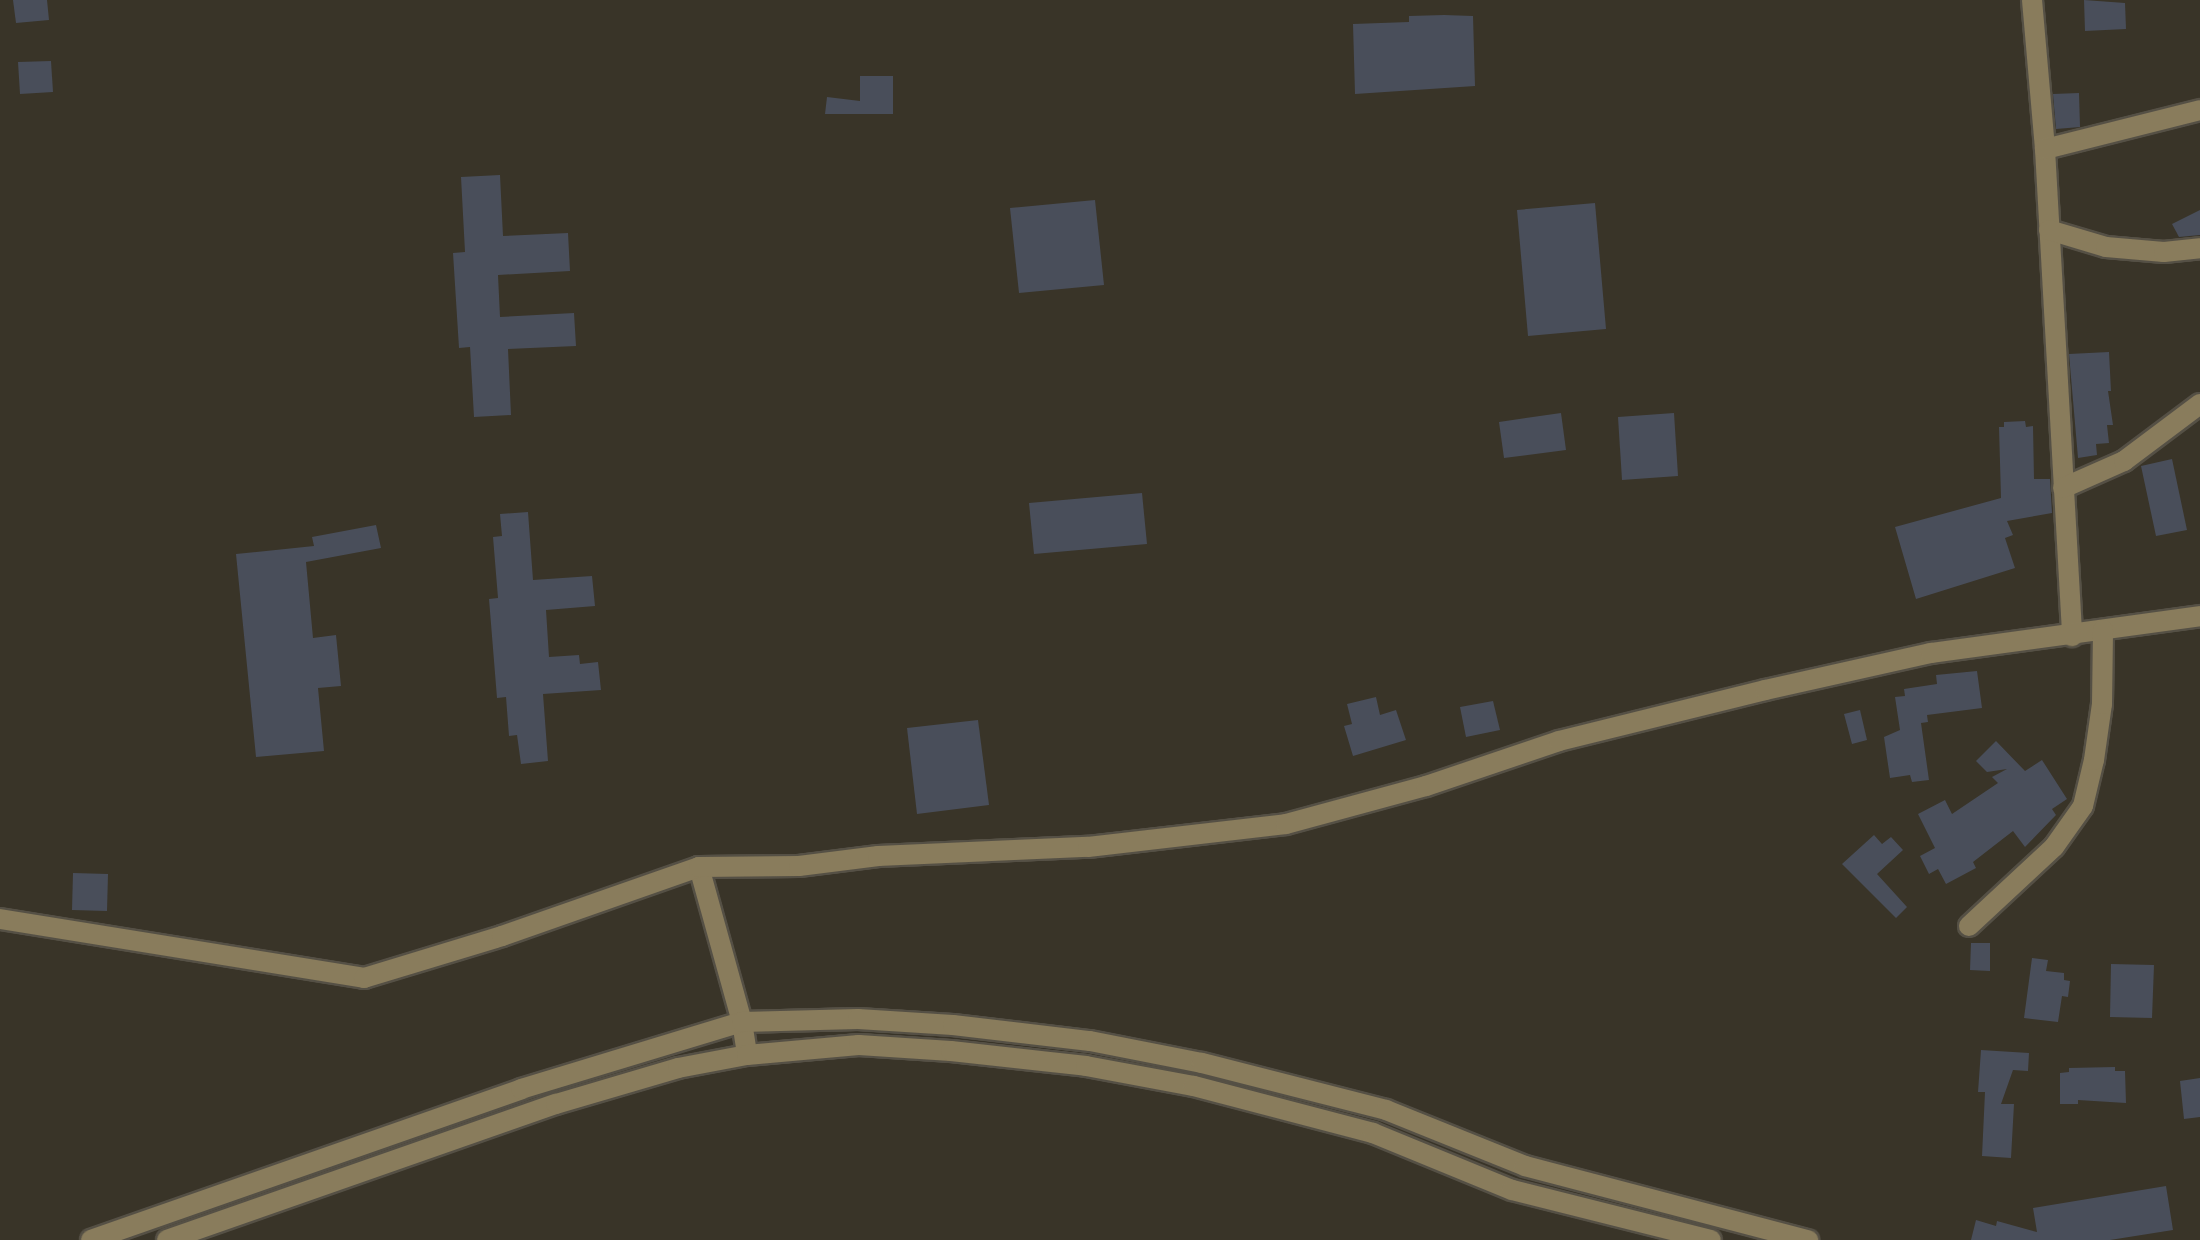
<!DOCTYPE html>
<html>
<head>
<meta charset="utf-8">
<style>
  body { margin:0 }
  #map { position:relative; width:2200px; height:1240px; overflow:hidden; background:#393428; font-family:Inter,sans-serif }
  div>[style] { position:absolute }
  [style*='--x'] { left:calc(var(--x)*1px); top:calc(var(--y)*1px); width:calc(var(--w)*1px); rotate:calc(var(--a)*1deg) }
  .building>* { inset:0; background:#494e5a }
  .roads { filter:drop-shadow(2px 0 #555045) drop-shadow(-2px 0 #555045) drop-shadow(0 2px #555045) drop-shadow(0 -2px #555045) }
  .minor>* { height:20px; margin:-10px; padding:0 10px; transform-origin:10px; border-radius:10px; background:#897c5c }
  span { translate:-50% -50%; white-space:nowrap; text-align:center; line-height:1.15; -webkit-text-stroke:6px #1e1c16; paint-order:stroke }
</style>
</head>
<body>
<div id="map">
  <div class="building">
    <div style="clip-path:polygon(13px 0,47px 0,49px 20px,16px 23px)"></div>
    <div style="clip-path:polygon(2084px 0,2125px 3px,2126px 29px,2085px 31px)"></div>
    <div style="clip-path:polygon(1444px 15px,1473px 16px,1475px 86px,1355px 94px,1353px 24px,1409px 22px,1409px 16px)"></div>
    <div style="clip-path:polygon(51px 61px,53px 92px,20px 94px,18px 62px)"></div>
    <div style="clip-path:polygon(860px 76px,893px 76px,893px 114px,825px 114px,827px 97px,860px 101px)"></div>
    <div style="clip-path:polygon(2079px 93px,2080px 127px,2056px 129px,2053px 94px)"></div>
    <div style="clip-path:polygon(500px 175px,503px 236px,568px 233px,570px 271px,498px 275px,500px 317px,574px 313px,576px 346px,508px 349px,511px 415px,474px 417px,470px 347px,459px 348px,453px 253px,465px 252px,461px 177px)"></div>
    <div style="clip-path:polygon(1095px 200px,1104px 285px,1019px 293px,1010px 208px)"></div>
    <div style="clip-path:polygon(1595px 203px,1606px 329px,1528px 336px,1517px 210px)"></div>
    <div style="clip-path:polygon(2200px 210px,2200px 235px,2179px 237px,2172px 224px)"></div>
    <div style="clip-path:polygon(2109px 352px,2111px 391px,2108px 391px,2113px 425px,2107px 425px,2109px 443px,2096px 444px,2097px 455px,2078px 458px,2069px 354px)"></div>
    <div style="clip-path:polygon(1561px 413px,1566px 450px,1504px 458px,1499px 422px)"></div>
    <div style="clip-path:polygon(1674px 413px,1678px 476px,1622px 480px,1618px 417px)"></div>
    <div style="clip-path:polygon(2025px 421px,2026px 427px,2033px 426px,2034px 479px,2050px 479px,2052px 513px,2007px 521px,2013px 535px,2005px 538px,2015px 568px,1916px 599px,1895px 527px,2001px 498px,1999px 427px,2004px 427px,2004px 422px)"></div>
    <div style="clip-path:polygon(2172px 459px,2187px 530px,2156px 536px,2141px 466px)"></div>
    <div style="clip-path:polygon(1142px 493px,1147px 544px,1034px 554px,1029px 503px)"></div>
    <div style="clip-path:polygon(528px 512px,533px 580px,592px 576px,595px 606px,546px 610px,549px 657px,579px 655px,580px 664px,598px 662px,601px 690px,543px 694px,548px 761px,521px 764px,517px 735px,509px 736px,506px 697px,497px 698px,489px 599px,498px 598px,493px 537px,502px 536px,500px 514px)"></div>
    <div style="clip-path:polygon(376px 525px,381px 548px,306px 562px,313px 638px,336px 635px,341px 686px,318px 688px,324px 751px,256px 757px,236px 554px,314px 546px,312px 537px)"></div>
    <div style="clip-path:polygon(1977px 671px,1982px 708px,1927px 715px,1928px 722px,1921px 723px,1929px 780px,1912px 782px,1910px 775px,1890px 778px,1884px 737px,1900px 730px,1895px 697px,1905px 696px,1904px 689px,1937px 684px,1936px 675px)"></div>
    <div style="clip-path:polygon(1376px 697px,1380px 715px,1396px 710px,1406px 740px,1353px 756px,1344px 726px,1352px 724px,1347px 704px)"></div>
    <div style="clip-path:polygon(1493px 701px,1500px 730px,1466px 737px,1460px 707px)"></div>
    <div style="clip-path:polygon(1860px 710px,1867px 740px,1852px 744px,1844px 714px)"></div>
    <div style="clip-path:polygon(978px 720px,989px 805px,917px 814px,907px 728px)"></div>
    <div style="clip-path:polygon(1996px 741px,2025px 771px,2042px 760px,2067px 799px,2052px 809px,2056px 815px,2025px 847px,2013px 831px,1973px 862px,1976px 868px,1946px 884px,1938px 869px,1929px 874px,1920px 856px,1935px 848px,1918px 814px,1945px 800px,1952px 814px,1998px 783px,1992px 777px,2007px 769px,1987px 772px,1976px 761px)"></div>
    <div style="clip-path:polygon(1874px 835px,1882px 844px,1891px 837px,1903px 850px,1877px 874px,1907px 907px,1896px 918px,1842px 864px)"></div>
    <div style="clip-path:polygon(73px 873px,108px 874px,107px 911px,72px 910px)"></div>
    <div style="clip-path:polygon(1971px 943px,1990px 943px,1990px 971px,1970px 970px)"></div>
    <div style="clip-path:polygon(2032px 958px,2048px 960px,2046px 971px,2064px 973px,2064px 980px,2070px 981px,2068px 997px,2062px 996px,2058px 1022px,2024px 1018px)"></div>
    <div style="clip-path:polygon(2111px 964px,2154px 965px,2152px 1018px,2110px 1017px)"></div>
    <div style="clip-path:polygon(1981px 1050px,2029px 1053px,2028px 1071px,2013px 1070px,2001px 1104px,2014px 1104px,2011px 1158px,1982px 1156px,1985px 1092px,1978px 1092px)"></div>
    <div style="clip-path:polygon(2115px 1067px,2115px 1071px,2125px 1071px,2126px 1103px,2078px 1100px,2078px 1104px,2060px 1104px,2060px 1073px,2069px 1072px,2069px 1068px)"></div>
    <div style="clip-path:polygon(2200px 1078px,2200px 1117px,2184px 1119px,2180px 1081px)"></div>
    <div style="clip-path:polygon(2166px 1186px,2173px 1230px,2110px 1240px,1971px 1240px,1976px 1220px,1996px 1226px,1997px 1221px,2037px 1232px,2033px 1208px)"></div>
  </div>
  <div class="roads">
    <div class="minor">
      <div style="--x:2032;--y:0;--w:150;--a:85"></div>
      <div style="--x:2045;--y:149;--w:488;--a:86.8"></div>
      <div style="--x:2045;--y:149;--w:160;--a:-14.1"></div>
      <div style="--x:2049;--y:230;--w:59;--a:16.6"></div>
      <div style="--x:2106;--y:247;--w:58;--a:4.9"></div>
      <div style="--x:2164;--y:252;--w:36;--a:-6"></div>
      <div style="--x:2063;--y:488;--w:67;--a:-23.9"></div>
      <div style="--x:2124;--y:461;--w:95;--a:-36.9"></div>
      <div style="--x:699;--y:867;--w:161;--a:74.5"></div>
      <div style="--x:742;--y:1022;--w:33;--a:81"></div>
      <div style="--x:0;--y:919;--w:369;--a:9.2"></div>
      <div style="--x:364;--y:978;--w:144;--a:-16.9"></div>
      <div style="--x:502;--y:936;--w:209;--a:-19.3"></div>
      <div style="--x:699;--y:867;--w:100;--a:-0.6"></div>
      <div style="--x:799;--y:866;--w:80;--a:-7.2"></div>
      <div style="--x:878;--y:856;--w:210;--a:-2.5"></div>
      <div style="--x:1088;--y:847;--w:199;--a:-6.6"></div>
      <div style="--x:1286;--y:824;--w:145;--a:-15.2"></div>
      <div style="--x:1426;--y:786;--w:140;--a:-18.7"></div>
      <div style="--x:1559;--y:741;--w:212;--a:-13.9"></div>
      <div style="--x:1765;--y:690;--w:170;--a:-12.6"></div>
      <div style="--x:1931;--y:653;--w:272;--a:-7.8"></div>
      <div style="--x:1969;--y:926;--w:116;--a:-42.9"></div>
      <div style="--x:2054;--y:847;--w:50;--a:-54.7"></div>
      <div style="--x:2083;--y:806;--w:47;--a:-76.6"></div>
      <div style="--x:2094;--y:760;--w:57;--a:-81.9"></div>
      <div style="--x:2102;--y:704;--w:74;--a:-89.2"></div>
      <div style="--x:91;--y:1240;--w:456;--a:-19.3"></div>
      <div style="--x:521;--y:1089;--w:231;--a:-16.9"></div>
      <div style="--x:742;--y:1022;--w:116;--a:-1.5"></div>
      <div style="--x:858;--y:1019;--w:95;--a:3.6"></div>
      <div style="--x:953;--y:1025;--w:138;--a:6.7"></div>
      <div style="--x:1090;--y:1041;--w:114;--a:11.1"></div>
      <div style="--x:1202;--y:1063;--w:190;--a:14.3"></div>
      <div style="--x:1386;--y:1110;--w:150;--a:21.9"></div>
      <div style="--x:1525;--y:1166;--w:293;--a:14.7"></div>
      <div style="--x:167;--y:1240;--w:412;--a:-19.3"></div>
      <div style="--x:556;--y:1104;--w:127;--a:-16.4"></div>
      <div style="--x:678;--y:1068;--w:70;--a:-10.7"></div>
      <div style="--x:747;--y:1055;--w:112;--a:-5.1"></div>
      <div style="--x:859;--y:1045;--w:92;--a:3.7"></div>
      <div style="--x:951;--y:1051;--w:136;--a:6.3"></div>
      <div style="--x:1086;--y:1066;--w:110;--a:10.5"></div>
      <div style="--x:1194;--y:1086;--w:185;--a:14.7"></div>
      <div style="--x:1373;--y:1133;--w:150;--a:22.3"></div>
      <div style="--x:1512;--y:1190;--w:205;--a:14.1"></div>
    </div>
  </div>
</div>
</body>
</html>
